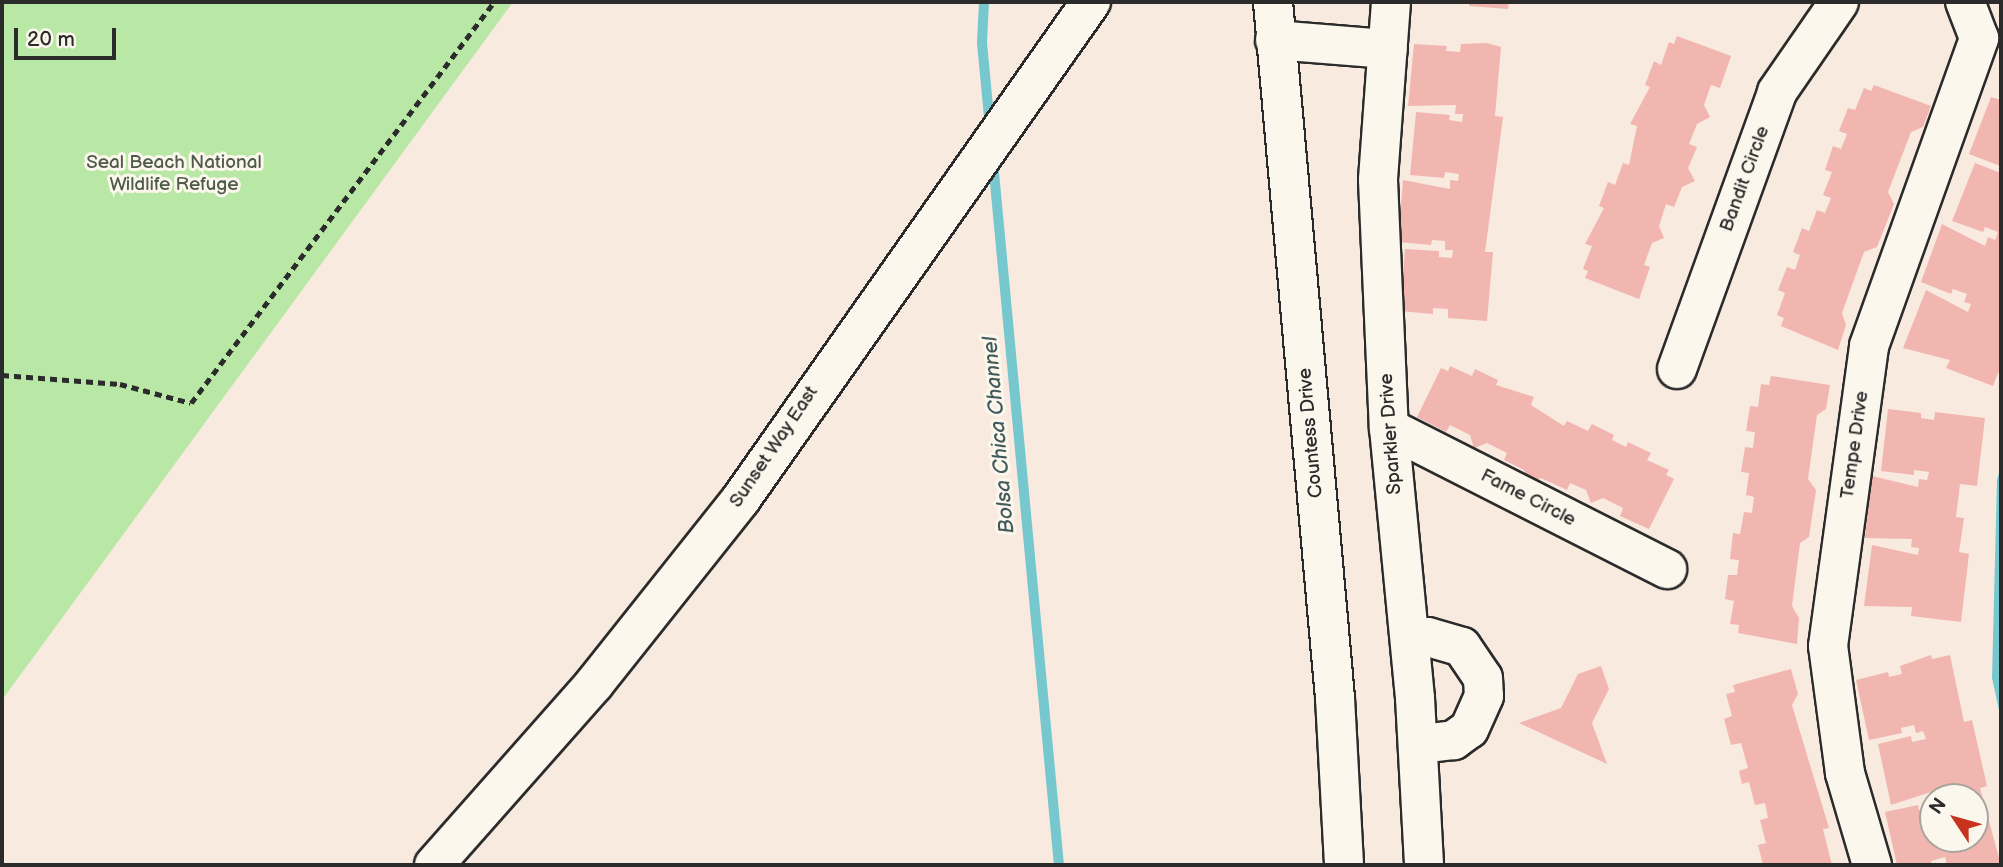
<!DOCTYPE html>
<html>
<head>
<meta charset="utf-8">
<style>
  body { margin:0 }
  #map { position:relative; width:2003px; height:867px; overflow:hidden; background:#f9eae0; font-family:"Balsamiq Sans",sans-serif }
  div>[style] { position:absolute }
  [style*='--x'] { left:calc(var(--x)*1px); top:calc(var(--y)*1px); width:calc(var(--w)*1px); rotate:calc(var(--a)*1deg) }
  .green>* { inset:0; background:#b9e7a5 }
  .water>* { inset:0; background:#77c8ce }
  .stream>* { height:10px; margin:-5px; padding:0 5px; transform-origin:5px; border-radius:5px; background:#77c8ce }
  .building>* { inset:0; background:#f1b6af }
  .path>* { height:4.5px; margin-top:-2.25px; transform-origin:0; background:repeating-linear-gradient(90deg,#2b2b2b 0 7px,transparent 0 12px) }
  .roads { filter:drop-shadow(2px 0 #2b2b2b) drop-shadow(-2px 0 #2b2b2b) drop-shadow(0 2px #2b2b2b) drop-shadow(0 -2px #2b2b2b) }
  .minor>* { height:38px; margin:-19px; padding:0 19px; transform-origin:19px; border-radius:19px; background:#fbf7ec }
  .tertiary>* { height:38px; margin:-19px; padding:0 19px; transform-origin:19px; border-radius:19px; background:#fbf7ec }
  span { translate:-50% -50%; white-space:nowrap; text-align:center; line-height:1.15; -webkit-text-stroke:6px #fbf7ec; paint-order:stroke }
  .park-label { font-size:19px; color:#4e5a4a }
  .street-label { font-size:19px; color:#2b2b2b }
  .water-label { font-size:21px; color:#425a5c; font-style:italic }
  .frame { position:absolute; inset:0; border:4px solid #2b2b2b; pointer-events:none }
  .north { position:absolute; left:1919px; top:783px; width:70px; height:70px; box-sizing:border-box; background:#fbf7ec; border:2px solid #a8a59f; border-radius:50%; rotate:306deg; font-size:19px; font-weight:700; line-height:28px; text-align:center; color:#2b2b2b }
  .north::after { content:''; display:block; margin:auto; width:24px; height:32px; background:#c8321e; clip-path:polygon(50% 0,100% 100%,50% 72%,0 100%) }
  .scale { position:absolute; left:14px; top:28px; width:102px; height:32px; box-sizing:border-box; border:4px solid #2b2b2b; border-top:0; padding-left:9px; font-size:21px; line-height:24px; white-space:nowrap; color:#2b2b2b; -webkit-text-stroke:5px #fbf7ec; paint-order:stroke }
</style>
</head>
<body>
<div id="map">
  <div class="green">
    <div style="clip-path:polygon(2px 2px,513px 2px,2px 700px)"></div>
  </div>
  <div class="water">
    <div style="clip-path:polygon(2001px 465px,2001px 719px,1992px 678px,1997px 480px)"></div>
  </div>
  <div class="stream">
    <div style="--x:984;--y:2;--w:41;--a:92.8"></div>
    <div style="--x:982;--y:43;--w:85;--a:84.6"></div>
    <div style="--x:993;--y:162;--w:706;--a:84.64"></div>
  </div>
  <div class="building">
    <div style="clip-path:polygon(1469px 2px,1509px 2px,1508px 9px,1469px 6px)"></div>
    <div style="clip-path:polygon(1677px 36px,1731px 56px,1720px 88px,1711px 85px,1704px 105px,1710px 117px,1697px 124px,1689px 144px,1697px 147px,1688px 168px,1695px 181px,1682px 187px,1674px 207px,1666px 204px,1659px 226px,1664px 238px,1652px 243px,1644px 265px,1650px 267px,1639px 299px,1585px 278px,1588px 271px,1583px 269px,1592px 246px,1585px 244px,1604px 208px,1599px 206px,1608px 182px,1615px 185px,1623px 163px,1629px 165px,1637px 126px,1630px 124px,1650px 87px,1645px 85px,1654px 61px,1661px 65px,1669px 42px,1674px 44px)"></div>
    <div style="clip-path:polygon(1487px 43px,1501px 47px,1495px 116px,1503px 117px,1485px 252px,1493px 252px,1487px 321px,1448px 318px,1448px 309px,1433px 308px,1433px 314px,1400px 311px,1405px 249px,1439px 251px,1439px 257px,1452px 258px,1453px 250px,1445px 250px,1445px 241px,1432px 240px,1431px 245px,1398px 242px,1403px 180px,1450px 189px,1450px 180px,1458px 181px,1459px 174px,1445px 172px,1444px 178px,1410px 175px,1416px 112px,1450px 115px,1449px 120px,1462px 122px,1463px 114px,1455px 114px,1456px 105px,1408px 106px,1414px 44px,1447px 46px,1446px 51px,1460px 52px,1461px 44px)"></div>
    <div style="clip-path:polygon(1874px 85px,1931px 106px,1923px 127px,1911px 132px,1888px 192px,1894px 204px,1877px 247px,1864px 252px,1842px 313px,1846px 325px,1838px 350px,1781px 326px,1784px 318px,1777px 315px,1785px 293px,1778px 290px,1787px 267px,1795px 270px,1800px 255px,1793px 252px,1802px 228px,1809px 231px,1817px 210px,1825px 213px,1831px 198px,1823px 195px,1832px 172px,1825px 170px,1833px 146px,1841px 149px,1847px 134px,1839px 131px,1848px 108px,1855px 110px,1864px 88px,1871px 91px)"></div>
    <div style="clip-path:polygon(1991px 97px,2001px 100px,2000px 166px,1969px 154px)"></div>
    <div style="clip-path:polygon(1975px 163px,2001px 173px,2001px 366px,1993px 386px,1946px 368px,1950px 360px,1903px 348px,1926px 290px,1968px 312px,1971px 304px,1964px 302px,1967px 294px,1953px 289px,1951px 294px,1921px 282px,1942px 224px,1985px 246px,1988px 237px,1995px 240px,1998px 232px,1985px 227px,1983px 232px,1952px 221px)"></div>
    <div style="clip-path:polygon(1450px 366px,1472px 376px,1475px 369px,1498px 380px,1496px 385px,1534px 397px,1531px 405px,1564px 426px,1567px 421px,1588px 431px,1592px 424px,1614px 435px,1612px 440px,1626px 447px,1628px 442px,1651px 453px,1647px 460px,1669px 470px,1666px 475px,1674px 479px,1649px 529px,1620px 516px,1623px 508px,1603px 498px,1591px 503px,1586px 490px,1570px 483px,1567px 490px,1541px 478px,1529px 483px,1524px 470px,1504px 460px,1507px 453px,1487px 443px,1474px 448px,1470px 435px,1450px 425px,1446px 432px,1417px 417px,1441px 368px,1448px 371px)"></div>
    <div style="clip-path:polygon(1771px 376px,1830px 385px,1826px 409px,1817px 415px,1808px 479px,1816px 490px,1809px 537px,1800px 543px,1792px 606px,1799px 618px,1797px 644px,1738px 633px,1739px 625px,1730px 624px,1734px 601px,1725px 599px,1728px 575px,1737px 575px,1739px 560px,1730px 559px,1733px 533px,1740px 534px,1744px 512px,1752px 513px,1754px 497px,1746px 495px,1749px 473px,1741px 472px,1745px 447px,1753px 448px,1755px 432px,1746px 431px,1750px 406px,1758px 407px,1761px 384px,1769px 385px)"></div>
    <div style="clip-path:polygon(1888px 409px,1921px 413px,1921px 418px,1934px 420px,1935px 412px,1985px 418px,1977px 486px,1960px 484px,1956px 517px,1964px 518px,1959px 552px,1969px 554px,1961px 622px,1911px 616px,1912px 607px,1864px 606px,1872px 545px,1918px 555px,1919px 548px,1911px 547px,1912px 539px,1865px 538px,1872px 476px,1918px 487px,1919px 479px,1927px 480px,1929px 472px,1914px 470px,1914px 475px,1881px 471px)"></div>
    <div style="clip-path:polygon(1931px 655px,1932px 659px,1950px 655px,1964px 722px,1972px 720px,1987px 786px,1980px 788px,2001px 865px,1947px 865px,1945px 857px,1931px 861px,1932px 865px,1897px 865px,1885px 812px,1918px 805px,1919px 810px,1933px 807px,1933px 839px,1975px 839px,1975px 797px,1938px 797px,1937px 790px,1891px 805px,1878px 744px,1911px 736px,1912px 742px,1926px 739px,1923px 731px,1916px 733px,1914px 725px,1901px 728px,1902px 733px,1869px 740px,1856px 680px,1888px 672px,1889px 677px,1902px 674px,1900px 666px)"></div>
    <div style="clip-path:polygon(1601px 666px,1609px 689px,1592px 723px,1607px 764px,1519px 723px,1561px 708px,1578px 674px)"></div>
    <div style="clip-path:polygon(1791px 669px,1798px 694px,1792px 705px,1829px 828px,1823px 829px,1832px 865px,1763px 865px,1758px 845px,1766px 843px,1760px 820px,1768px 818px,1765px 803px,1755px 805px,1749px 782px,1742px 784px,1739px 771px,1748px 768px,1741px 743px,1731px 745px,1724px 719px,1732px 716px,1726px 694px,1735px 692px,1733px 685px)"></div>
  </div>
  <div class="path">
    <div style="--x:2;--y:375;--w:118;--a:4.4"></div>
    <div style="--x:120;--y:384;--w:73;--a:15"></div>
    <div style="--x:191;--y:403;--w:503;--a:-52.92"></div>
  </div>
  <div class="roads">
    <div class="minor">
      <div style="--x:1391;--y:2;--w:178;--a:94.2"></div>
      <div style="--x:1378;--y:180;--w:248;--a:87.5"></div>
      <div style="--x:1389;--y:428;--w:271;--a:84.5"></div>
      <div style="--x:1415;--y:698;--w:167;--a:86.9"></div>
      <div style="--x:1275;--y:40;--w:113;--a:4.6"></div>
      <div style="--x:1677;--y:369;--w:294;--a:-70.1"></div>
      <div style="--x:1777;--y:92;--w:109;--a:-55.4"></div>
      <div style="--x:1389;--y:428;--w:312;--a:26.9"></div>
      <div style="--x:1410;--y:641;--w:18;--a:-13"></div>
      <div style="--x:1428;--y:637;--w:35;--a:16"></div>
      <div style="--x:1462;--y:647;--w:37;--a:56"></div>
      <div style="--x:1483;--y:678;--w:18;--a:87"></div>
      <div style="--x:1484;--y:696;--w:36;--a:114"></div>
      <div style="--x:1469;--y:729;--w:19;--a:144"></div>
      <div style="--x:1454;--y:740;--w:35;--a:173"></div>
      <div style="--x:434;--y:865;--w:242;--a:-48.5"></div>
      <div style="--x:594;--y:684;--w:236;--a:-51.5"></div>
      <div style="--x:741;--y:499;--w:608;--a:-54.85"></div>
      <div style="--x:1872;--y:865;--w:96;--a:-106.4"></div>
      <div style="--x:1845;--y:773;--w:128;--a:-97.6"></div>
      <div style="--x:1828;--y:646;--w:303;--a:-82.2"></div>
      <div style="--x:1869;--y:346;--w:327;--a:-70.3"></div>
      <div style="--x:1979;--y:38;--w:39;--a:-111"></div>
    </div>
    <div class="tertiary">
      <div style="--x:1273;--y:2;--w:699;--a:84.91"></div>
      <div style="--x:1335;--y:698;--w:167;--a:86.9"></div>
    </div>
  </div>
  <div class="park-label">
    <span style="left:174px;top:174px">Seal Beach National<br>Wildlife Refuge</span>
  </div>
  <div class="street-label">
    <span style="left:1745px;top:179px;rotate:-70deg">Bandit Circle</span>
    <span style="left:1311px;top:433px;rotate:-95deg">Countess Drive</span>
    <span style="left:1391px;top:434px;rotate:-94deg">Sparkler Drive</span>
    <span style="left:1855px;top:445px;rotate:-82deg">Tempe Drive</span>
    <span style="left:774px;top:447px;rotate:-56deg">Sunset Way East</span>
    <span style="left:1528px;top:498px;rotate:27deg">Fame Circle</span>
  </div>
  <div class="water-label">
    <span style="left:999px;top:435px;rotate:-95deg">Bolsa Chica Channel</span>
  </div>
  <div class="frame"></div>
  <div class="north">N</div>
  <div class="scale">20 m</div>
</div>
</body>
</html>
